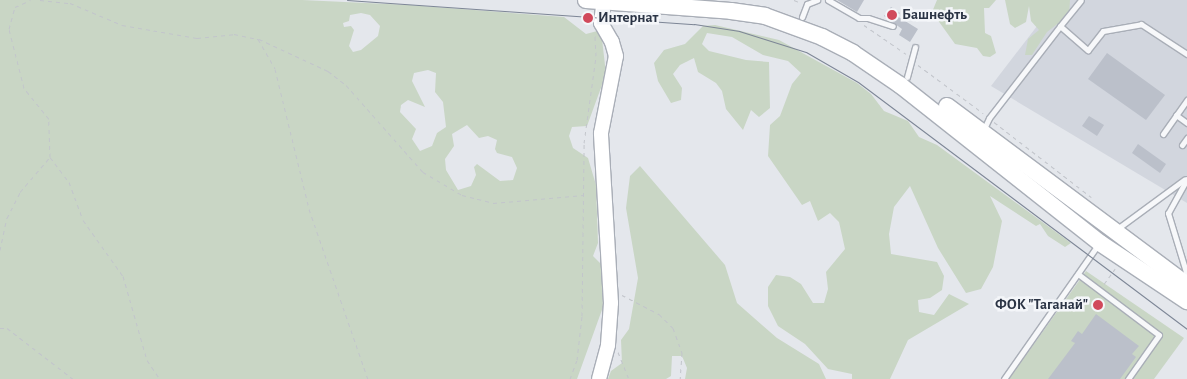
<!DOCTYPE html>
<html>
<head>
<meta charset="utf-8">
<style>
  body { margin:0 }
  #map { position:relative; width:1187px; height:379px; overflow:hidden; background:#e4e7ec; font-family:"Alegreya Sans",sans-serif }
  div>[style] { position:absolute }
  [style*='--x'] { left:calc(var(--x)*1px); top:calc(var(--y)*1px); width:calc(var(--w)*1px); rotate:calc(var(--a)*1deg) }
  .built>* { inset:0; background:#d2d6de }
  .green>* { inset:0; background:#c9d6c5 }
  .building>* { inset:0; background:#bbc0ca }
  .path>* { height:1px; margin-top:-0.5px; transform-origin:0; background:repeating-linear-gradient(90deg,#c2c5cb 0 4px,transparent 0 8px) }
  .roads { filter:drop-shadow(1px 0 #a9aeb7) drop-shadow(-1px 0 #a9aeb7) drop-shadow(0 1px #a9aeb7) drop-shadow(0 -1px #a9aeb7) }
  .lane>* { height:5px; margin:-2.5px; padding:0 2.5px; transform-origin:2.5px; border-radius:2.5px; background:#f7f8fa }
  .secondary>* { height:14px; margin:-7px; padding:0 7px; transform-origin:7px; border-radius:7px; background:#fff }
  .primary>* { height:16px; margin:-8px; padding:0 8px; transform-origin:8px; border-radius:8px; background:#fff }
  .tram>* { height:1px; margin:-0.5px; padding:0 0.5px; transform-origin:0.5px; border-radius:0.5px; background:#7d8696 }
  .dots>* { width:14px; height:14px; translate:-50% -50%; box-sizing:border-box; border:2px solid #f4f6f9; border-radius:50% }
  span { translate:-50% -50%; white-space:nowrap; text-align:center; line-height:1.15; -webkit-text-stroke:5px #f4f6f9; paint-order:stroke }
  .poi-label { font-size:15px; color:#2b3445; font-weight:700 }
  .left { translate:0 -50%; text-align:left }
  .right { translate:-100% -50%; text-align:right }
</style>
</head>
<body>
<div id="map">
  <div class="built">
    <div style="clip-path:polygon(1057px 0,1187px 0,1187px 203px,991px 86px)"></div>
  </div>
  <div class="green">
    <div style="clip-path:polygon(evenodd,0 0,302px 0,409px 5px,564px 17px,586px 34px,601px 30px,606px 74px,587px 126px,572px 127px,569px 136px,573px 148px,588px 158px,596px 185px,598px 243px,593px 256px,602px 265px,603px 307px,577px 379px,0 379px,0 0,361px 13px,370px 15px,380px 26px,378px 36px,361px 50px,353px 52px,349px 46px,354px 30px,351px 26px,344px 27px,343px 23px,349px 21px,350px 15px,361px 13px,0 0,428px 70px,436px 73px,435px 92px,443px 102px,446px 127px,437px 133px,432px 146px,420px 151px,412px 139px,416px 129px,400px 112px,401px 105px,408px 100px,425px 107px,412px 81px,414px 73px,428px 70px,0 0,467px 125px,479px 138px,488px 136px,497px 140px,495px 149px,497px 153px,512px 157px,517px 168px,513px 180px,500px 181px,477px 164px,474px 167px,476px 175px,471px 186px,458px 190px,446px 170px,445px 159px,454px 146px,452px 134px,467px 125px)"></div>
    <div style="clip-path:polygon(937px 0,996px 0,989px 8px,984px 8px,985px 33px,991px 36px,996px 53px,990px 57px,983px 56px,977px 48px,955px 44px,932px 12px)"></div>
    <div style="clip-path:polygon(1005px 0,1070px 0,1069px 15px,1047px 32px,1032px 55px,1025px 55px,1028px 39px,1039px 30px,1031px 21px,1029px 6px,1026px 22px,1015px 28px,1010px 24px)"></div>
    <div style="clip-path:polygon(715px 25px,779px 40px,857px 83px,871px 94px,884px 111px,908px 121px,919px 137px,937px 145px,1071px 243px,1065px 247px,1048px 236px,1040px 224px,1036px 226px,990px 196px,1002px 221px,993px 267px,981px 289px,966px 293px,938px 248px,910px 186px,894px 207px,889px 234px,891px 254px,937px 262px,944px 276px,942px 290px,930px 298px,918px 300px,919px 312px,934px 315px,949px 294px,969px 304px,908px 340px,890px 379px,852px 379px,852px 374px,828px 369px,805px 344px,778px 326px,768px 306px,768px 287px,776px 275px,790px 277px,801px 284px,813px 303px,824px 303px,828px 289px,826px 272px,845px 249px,839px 222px,830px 213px,818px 221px,810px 201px,802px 205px,768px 156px,770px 125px,780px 116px,792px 84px,801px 73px,788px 61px,763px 55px,732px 37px,707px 33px,702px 44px,709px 51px,746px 60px,769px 62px,770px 108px,759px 117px,751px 110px,743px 130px,726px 109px,722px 91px,716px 83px,698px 72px,694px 58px,680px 65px,673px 74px,682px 88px,681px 100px,671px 103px,658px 81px,654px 63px,664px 50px,685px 44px,703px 26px)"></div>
    <div style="clip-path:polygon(640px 166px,725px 265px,737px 303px,777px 338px,819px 364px,826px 379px,685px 379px,687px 368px,682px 356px,672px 356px,671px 376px,666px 379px,608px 379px,611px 371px,622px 363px,621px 340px,629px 329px,638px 278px,626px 208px,630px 176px)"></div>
    <div style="clip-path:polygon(1086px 271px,1184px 338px,1154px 379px,1009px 379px)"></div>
  </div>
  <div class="building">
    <div style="clip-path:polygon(837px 0,864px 0,857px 12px)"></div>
    <div style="clip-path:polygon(891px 7px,900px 13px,897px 16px,918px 29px,910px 42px,899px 35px,902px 29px,884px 16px)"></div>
    <div style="clip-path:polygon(1107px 53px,1165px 95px,1146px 120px,1088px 79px)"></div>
    <div style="clip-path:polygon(1089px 116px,1104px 125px,1097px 136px,1082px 126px)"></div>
    <div style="clip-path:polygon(1138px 144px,1166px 164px,1160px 173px,1132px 153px)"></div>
    <div style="clip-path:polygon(1096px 314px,1139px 346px,1132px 354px,1136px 357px,1120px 379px,1048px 379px,1075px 343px,1071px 341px,1078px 331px,1082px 334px)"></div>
  </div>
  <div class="path">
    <div style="--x:40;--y:0;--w:30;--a:6"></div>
    <div style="--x:70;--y:3;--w:56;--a:22.9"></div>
    <div style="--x:122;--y:25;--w:76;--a:9.8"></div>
    <div style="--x:197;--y:38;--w:37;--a:-6"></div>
    <div style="--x:234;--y:34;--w:25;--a:12"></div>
    <div style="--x:258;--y:39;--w:34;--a:60"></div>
    <div style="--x:275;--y:69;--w:144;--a:76.3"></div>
    <div style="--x:309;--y:209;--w:180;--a:70.9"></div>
    <div style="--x:794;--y:0;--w:5;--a:22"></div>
    <div style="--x:864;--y:25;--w:51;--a:34.6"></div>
    <div style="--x:259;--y:39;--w:76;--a:24.9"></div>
    <div style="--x:328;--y:71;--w:23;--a:38"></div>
    <div style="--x:346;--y:85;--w:116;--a:48.5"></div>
    <div style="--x:423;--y:172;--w:45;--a:30.5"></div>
    <div style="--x:462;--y:195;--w:32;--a:14"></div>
    <div style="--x:493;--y:203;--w:91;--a:-5"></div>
    <div style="--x:918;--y:65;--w:81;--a:36.4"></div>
    <div style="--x:994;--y:122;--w:123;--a:37.7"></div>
    <div style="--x:50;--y:157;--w:31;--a:53"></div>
    <div style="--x:69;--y:182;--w:40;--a:69.8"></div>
    <div style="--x:83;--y:220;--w:69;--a:54.5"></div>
    <div style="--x:123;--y:276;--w:87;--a:74.1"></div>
    <div style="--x:147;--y:360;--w:23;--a:56"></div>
    <div style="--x:0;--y:250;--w:33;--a:-78"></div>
    <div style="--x:7;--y:218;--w:29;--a:-63"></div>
    <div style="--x:20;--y:192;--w:46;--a:-49.4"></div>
    <div style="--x:50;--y:157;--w:38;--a:-92"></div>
    <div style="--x:49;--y:119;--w:40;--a:-129"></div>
    <div style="--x:24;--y:88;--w:61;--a:-104.3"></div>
    <div style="--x:9;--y:29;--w:23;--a:-75"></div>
    <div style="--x:15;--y:7;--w:17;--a:-24"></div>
    <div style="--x:1104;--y:284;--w:19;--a:-54"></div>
    <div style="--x:622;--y:295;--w:42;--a:27.2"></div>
    <div style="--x:659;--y:314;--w:20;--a:45"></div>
    <div style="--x:673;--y:328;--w:27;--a:70"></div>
    <div style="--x:682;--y:353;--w:26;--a:94"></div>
    <div style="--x:0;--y:328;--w:7;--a:0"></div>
    <div style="--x:7;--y:328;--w:83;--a:37.7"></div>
    <div style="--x:618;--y:352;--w:29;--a:68"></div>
    <div style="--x:570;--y:379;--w:20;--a:-70"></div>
    <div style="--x:577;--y:360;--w:44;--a:-83.5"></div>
    <div style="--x:582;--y:316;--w:173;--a:-89.3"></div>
    <div style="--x:584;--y:143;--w:88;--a:-82.1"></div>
    <div style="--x:596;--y:56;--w:21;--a:-93"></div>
  </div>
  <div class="roads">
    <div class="lane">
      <div style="--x:828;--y:0;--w:36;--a:30"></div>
      <div style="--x:859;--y:18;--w:9;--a:0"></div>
      <div style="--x:868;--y:18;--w:26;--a:18"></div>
      <div style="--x:802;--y:17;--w:14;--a:-69"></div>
      <div style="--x:807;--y:4;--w:11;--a:-22"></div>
      <div style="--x:1060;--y:26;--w:33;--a:-51"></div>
      <div style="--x:907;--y:77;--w:31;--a:-75"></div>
      <div style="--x:1176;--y:115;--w:14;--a:36"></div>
      <div style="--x:983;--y:131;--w:14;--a:-65"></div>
      <div style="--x:989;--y:118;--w:116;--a:-52.3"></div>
      <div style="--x:1060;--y:26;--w:37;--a:41"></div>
      <div style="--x:1088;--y:50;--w:24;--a:-52"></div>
      <div style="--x:1103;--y:31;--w:39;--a:-10"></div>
      <div style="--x:1141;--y:24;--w:55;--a:33.1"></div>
      <div style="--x:1163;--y:134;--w:42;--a:-54.8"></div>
      <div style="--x:1182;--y:145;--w:9;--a:-54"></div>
      <div style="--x:1187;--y:179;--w:39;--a:119"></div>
      <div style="--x:1168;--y:213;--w:65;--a:73"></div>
      <div style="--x:1117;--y:229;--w:84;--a:-36.3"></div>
      <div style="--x:1078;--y:274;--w:101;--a:37"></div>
      <div style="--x:1159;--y:335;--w:54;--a:125.2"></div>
      <div style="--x:1004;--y:379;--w:164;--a:-55"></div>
    </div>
    <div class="secondary">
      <div style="--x:599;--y:379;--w:35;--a:-75"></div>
      <div style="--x:608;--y:345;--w:42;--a:-85.9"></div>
      <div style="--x:611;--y:303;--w:170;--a:-93.4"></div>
      <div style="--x:601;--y:133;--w:78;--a:-79"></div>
      <div style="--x:616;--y:56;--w:15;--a:-106"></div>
      <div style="--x:612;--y:42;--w:22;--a:-120"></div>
      <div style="--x:601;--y:23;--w:23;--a:-83"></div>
    </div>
    <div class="primary">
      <div style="--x:586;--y:0;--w:145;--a:4.3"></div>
      <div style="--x:731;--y:11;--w:34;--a:8"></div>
      <div style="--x:765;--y:16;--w:61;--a:20.2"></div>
      <div style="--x:822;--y:37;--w:35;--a:27"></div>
      <div style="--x:853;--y:53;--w:57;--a:34.2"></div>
      <div style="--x:900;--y:85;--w:255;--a:38.3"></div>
      <div style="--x:1100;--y:243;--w:105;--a:33.7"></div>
      <div style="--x:947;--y:106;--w:299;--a:36.7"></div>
    </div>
  </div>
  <div class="tram">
    <div style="--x:347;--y:0;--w:348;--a:4"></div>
    <div style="--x:694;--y:24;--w:46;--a:8.8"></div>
    <div style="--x:739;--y:31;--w:70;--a:17.4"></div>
    <div style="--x:806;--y:52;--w:60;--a:30"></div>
    <div style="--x:858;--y:82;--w:411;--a:36.9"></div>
  </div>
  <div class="dots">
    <div style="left:892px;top:15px;background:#d1495b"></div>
    <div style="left:588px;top:18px;background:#d1495b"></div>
    <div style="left:1098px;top:305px;background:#d1495b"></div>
  </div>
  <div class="poi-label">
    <span class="left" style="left:902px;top:15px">Башнефть</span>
    <span class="left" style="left:598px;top:18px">Интернат</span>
    <span class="right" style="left:1088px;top:305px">ФОК "Таганай"</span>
  </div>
</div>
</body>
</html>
